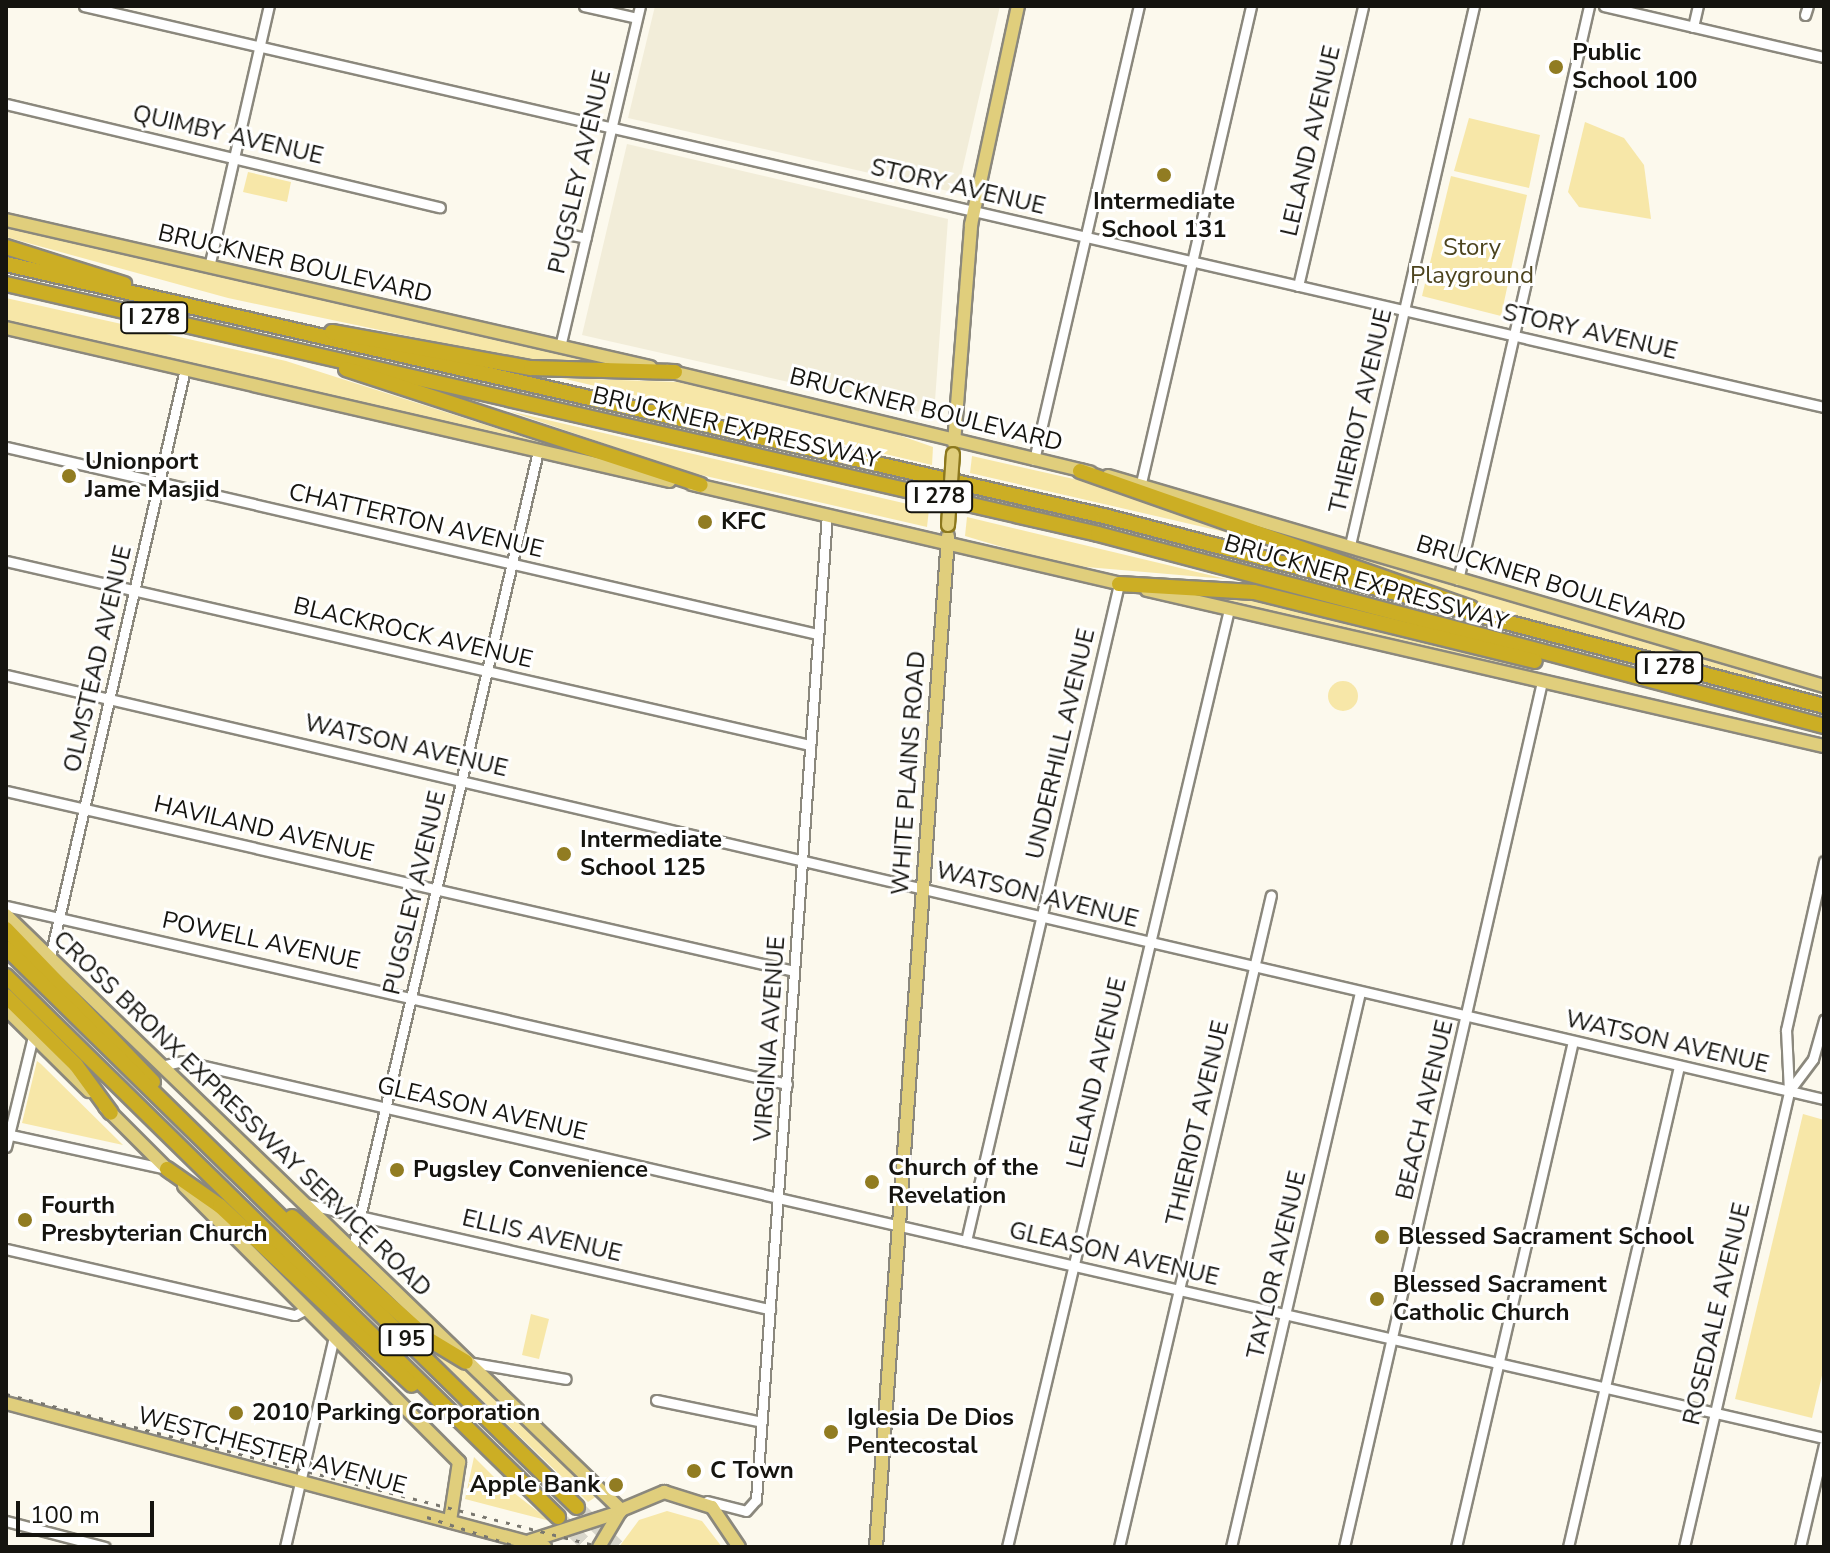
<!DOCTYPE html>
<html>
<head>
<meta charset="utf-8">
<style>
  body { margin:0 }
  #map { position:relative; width:1830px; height:1553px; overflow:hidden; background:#fcf9ed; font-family:"Nunito Sans",sans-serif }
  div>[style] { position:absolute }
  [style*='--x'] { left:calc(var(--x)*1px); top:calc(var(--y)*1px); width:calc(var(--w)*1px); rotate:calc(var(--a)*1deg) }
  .built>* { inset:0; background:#f2edd9 }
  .green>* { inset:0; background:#f7e7a8 }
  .round { border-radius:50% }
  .highway-tunnel>* { height:14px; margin-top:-7px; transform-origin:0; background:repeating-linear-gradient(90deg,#d9d7cc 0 14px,transparent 0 21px) }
  .roads { filter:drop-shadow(2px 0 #8b887d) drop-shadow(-2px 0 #8b887d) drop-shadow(0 2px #8b887d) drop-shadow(0 -2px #8b887d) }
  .minor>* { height:9px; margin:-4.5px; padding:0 4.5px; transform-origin:4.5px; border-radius:4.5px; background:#fff }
  .major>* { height:12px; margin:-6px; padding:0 6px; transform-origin:6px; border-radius:6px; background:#e0ce7c }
  .highway>* { height:14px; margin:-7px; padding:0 7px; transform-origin:7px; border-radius:7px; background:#ccae24 }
  .rail>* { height:3px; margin-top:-1.5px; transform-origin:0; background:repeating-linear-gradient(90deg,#79776f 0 4px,transparent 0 12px) }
  .bridges { filter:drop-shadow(2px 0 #8c781d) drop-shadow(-2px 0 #8c781d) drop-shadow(0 2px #8c781d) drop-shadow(0 -2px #8c781d) }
  .major-bridge>* { height:12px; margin:-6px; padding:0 6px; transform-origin:6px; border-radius:6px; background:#e0ce7c }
  .dots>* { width:22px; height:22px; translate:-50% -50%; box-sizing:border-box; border:4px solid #fff; border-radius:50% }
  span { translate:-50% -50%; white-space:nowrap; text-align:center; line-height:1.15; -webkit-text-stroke:6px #fff; paint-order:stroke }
  .shield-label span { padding:2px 6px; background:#fff; border:2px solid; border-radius:6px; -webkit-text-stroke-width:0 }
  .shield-label { font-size:22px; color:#15140f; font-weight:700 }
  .poi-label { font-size:24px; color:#15140f; font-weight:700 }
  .left { translate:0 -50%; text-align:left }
  .right { translate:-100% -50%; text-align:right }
  .street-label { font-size:24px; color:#15140f }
  .park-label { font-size:24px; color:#4d441e }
  .frame { position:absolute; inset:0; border:8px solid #15140f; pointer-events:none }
  .scale { position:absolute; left:16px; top:1501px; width:138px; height:36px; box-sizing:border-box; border:4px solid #15140f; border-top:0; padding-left:10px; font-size:24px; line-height:28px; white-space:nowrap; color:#15140f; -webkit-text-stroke:6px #fff; paint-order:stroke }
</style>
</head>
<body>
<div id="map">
  <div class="built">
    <div style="clip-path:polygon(655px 6px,1000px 6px,957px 193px,628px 118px)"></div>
    <div style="clip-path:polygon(627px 144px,948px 219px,934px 415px,582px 335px)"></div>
  </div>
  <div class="green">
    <div style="clip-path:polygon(1469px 118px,1540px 135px,1529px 188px,1454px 171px)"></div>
    <div style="clip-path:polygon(1585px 122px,1624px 138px,1644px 165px,1651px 219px,1579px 207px,1568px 192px)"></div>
    <div style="clip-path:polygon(248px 172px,291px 182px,287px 202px,243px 192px)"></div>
    <div style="clip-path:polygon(1451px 176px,1527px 195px,1501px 316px,1422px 296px)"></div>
    <div style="clip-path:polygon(6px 228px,549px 351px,595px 363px,526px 361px,228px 298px,6px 237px)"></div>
    <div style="clip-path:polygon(6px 298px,286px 361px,573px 453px,6px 322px)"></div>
    <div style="clip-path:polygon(561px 378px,678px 382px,870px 425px,933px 447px,932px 465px)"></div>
    <div style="clip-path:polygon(509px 411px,929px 509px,927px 527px,684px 471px)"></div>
    <div style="clip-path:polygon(972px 456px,1136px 493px,1268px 542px,970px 473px)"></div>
    <div style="clip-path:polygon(1226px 515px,1756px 675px,1755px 678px,1529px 621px)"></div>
    <div style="clip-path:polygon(967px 517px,1226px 579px,1063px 565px,965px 536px)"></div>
    <div style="clip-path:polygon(1204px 593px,1265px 598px,1534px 670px,1203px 598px)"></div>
    <div class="round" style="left:1328px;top:681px;width:30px;height:30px"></div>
    <div style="clip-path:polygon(37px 1061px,41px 1064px,123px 1145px,22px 1123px)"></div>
    <div style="clip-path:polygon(1803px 1114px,1824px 1120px,1824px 1367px,1812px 1418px,1735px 1399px)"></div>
    <div style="clip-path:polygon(531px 1314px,549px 1319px,539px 1359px,522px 1355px)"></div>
    <div style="clip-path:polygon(426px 1346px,473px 1375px,597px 1496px,588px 1502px)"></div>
    <div style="clip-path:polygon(474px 1457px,496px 1479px,550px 1521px,465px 1499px)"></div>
    <div style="clip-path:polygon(667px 1511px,702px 1521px,722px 1547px,619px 1547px,639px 1520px)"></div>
  </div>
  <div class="highway-tunnel">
    <div style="--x:577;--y:1507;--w:57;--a:44.3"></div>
    <div style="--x:558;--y:1517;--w:43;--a:44.1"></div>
  </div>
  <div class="roads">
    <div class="minor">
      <div style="--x:84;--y:6;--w:1786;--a:12.98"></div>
      <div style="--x:584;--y:6;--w:54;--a:12.8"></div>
      <div style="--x:1604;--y:6;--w:226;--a:13.1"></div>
      <div style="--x:1805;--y:15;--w:9;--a:-72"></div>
      <div style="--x:1693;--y:27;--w:22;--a:-77"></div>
      <div style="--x:6;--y:104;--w:446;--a:13.4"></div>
      <div style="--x:572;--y:235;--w:14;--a:12"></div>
      <div style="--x:209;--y:267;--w:268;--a:-77.1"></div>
      <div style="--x:1298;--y:286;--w:287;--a:-76.9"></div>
      <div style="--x:560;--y:347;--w:350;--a:-76.8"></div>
      <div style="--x:6;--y:447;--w:832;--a:12.98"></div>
      <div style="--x:1034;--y:460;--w:466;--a:-77"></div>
      <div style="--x:1141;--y:483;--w:490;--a:-77"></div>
      <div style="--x:1350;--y:545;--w:553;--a:-77.04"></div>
      <div style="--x:6;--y:561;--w:825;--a:12.89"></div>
      <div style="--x:1458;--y:580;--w:589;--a:-77.14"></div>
      <div style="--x:6;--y:675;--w:1867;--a:13.13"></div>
      <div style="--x:6;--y:791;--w:808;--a:12.87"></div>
      <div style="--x:6;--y:906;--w:801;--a:12.84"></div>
      <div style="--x:50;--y:957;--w:603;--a:-77.07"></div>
      <div style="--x:161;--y:1066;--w:22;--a:-13"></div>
      <div style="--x:182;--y:1061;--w:1685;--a:12.93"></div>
      <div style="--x:1789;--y:1091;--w:40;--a:-53"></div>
      <div style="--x:1813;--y:1059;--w:41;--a:-74.2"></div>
      <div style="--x:6;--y:1134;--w:165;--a:12.3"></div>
      <div style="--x:6;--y:1147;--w:114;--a:-76.3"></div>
      <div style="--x:306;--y:1204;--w:476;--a:12.8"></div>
      <div style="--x:966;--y:1241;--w:675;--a:-76.89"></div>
      <div style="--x:6;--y:1249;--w:296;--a:12.9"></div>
      <div style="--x:295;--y:1315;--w:13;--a:-27"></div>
      <div style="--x:352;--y:1251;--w:821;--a:-76.91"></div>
      <div style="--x:467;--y:1362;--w:100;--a:9.7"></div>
      <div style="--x:656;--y:1400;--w:108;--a:11.7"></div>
      <div style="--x:707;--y:1501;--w:40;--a:14.4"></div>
      <div style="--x:746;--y:1511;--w:15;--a:-48"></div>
      <div style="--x:756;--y:1500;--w:988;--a:-85.88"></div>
      <div style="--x:6;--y:1521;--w:102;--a:14.7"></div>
      <div style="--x:285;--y:1547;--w:217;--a:-76.9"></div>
      <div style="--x:1007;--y:1547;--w:964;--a:-76.68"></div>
      <div style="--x:1119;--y:1547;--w:669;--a:-76.88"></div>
      <div style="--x:1231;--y:1547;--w:570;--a:-76.91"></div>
      <div style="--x:1344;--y:1547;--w:887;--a:-77.11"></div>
      <div style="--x:1456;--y:1547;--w:519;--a:-76.98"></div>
      <div style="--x:1568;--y:1547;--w:494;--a:-77"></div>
      <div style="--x:1684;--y:1547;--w:468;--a:-77"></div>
      <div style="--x:1789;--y:1091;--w:61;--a:-92.8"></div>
      <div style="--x:1786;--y:1030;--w:173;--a:-77.3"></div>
      <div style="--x:1800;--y:1547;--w:105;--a:-76.8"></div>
    </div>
    <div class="major">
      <div style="--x:6;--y:220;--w:661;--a:12.86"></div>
      <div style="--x:6;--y:328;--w:681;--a:12.98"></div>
      <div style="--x:668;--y:371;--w:434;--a:13.5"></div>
      <div style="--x:954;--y:443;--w:219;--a:-85.5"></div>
      <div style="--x:971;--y:225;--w:224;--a:-77.9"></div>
      <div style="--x:1108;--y:476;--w:746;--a:16.35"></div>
      <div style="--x:692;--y:484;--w:445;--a:13.1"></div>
      <div style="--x:1147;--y:590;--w:695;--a:12.98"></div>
      <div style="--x:6;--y:915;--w:856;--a:44.05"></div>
      <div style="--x:6;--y:1009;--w:117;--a:44.7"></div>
      <div style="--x:105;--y:1107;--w:93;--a:45"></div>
      <div style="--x:184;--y:1186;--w:390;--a:45.1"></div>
      <div style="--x:459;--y:1462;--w:60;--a:98.7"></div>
      <div style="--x:6;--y:1403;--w:558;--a:14.96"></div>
      <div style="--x:530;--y:1541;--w:95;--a:-17.9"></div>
      <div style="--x:599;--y:1547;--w:43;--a:-59.3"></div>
      <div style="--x:621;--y:1510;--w:47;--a:-22.7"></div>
      <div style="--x:664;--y:1492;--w:50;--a:17.4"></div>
      <div style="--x:712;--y:1507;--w:48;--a:56"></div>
      <div style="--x:876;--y:1547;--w:1013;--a:-85.92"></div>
    </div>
    <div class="highway">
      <div style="--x:6;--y:247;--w:124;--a:17.4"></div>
      <div style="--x:6;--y:264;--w:1127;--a:12.93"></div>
      <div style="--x:1104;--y:516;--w:745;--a:14.78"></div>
      <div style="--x:6;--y:284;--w:1120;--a:12.89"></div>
      <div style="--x:1098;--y:534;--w:751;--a:14.81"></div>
      <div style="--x:332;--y:332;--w:202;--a:10.3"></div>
      <div style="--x:531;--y:368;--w:144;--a:1.6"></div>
      <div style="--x:346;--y:369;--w:373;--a:18.1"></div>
      <div style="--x:1080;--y:471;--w:414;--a:19.3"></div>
      <div style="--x:1119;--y:584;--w:135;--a:3.4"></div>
      <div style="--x:1254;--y:592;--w:289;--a:13.8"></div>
      <div style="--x:6;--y:929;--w:212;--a:46.1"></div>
      <div style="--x:6;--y:948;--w:799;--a:44.39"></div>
      <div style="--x:6;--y:976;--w:773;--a:44.42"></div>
      <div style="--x:6;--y:996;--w:98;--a:44.6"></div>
      <div style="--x:76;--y:1065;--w:59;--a:53.9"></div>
      <div style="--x:167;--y:1169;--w:65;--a:34.9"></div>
      <div style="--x:220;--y:1206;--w:262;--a:43"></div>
      <div style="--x:292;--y:1217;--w:183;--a:41.9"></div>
      <div style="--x:428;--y:1339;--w:44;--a:31.2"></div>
    </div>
  </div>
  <div class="rail">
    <div style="--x:6;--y:1394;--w:615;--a:14.4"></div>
    <div style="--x:427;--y:1517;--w:96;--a:18.2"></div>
  </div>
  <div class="bridges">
    <div class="major-bridge">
      <div style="--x:948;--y:525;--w:71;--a:-86"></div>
    </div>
  </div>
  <div class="dots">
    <div style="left:1556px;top:67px;background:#917c22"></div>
    <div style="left:1164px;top:175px;background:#917c22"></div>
    <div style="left:69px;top:476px;background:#917c22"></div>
    <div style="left:705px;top:522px;background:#917c22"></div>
    <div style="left:564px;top:854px;background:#917c22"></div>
    <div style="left:397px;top:1170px;background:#917c22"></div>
    <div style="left:872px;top:1182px;background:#917c22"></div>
    <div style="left:25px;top:1220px;background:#917c22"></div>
    <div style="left:1382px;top:1237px;background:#917c22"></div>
    <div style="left:1377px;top:1299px;background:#917c22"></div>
    <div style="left:236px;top:1413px;background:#917c22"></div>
    <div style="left:831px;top:1432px;background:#917c22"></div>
    <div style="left:694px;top:1471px;background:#917c22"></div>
    <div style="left:616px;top:1485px;background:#917c22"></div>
  </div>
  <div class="shield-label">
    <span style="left:154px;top:318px">I 278</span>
    <span style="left:939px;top:497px">I 278</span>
    <span style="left:1669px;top:668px">I 278</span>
    <span style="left:406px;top:1340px">I 95</span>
  </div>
  <div class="poi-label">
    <span class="left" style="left:1572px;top:67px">Public<br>School 100</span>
    <span style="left:1164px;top:216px">Intermediate<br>School 131</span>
    <span class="left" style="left:85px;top:476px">Unionport<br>Jame Masjid</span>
    <span class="left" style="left:721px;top:522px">KFC</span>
    <span class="left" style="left:580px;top:854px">Intermediate<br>School 125</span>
    <span class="left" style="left:888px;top:1182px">Church of the<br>Revelation</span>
    <span class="left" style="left:413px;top:1170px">Pugsley Convenience</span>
    <span class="left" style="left:41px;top:1220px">Fourth<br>Presbyterian Church</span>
    <span class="left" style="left:1398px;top:1237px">Blessed Sacrament School</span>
    <span class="left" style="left:1393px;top:1299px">Blessed Sacrament<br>Catholic Church</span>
    <span class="left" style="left:252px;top:1413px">2010 Parking Corporation</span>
    <span class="left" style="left:847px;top:1432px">Iglesia De Dios<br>Pentecostal</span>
    <span class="left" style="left:710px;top:1471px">C Town</span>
    <span class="right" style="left:600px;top:1485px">Apple Bank</span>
  </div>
  <div class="street-label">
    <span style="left:228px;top:135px;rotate:13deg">QUIMBY AVENUE</span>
    <span style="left:1311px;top:141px;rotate:-77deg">LELAND AVENUE</span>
    <span style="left:580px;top:172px;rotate:-77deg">PUGSLEY AVENUE</span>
    <span style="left:958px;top:187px;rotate:13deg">STORY AVENUE</span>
    <span style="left:295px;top:264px;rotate:13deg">BRUCKNER BOULEVARD</span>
    <span style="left:1590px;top:332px;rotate:13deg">STORY AVENUE</span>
    <span style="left:926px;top:410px;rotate:14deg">BRUCKNER BOULEVARD</span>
    <span style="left:1361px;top:411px;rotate:-77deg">THIERIOT AVENUE</span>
    <span style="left:736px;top:428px;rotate:13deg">BRUCKNER EXPRESSWAY</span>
    <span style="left:416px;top:521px;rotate:13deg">CHATTERTON AVENUE</span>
    <span style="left:1366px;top:583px;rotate:16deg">BRUCKNER EXPRESSWAY</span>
    <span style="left:1551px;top:584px;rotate:17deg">BRUCKNER BOULEVARD</span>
    <span style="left:413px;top:633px;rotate:13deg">BLACKROCK AVENUE</span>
    <span style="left:98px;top:659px;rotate:-77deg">OLMSTEAD AVENUE</span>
    <span style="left:1061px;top:744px;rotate:-77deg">UNDERHILL AVENUE</span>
    <span style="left:406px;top:746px;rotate:13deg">WATSON AVENUE</span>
    <span style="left:909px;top:773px;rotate:-86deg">WHITE PLAINS ROAD</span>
    <span style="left:264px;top:829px;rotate:13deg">HAVILAND AVENUE</span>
    <span style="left:415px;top:893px;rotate:-77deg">PUGSLEY AVENUE</span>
    <span style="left:1037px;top:895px;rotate:14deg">WATSON AVENUE</span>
    <span style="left:261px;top:941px;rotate:12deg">POWELL AVENUE</span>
    <span style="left:770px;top:1039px;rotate:-86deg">VIRGINIA AVENUE</span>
    <span style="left:1667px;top:1042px;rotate:13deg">WATSON AVENUE</span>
    <span style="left:1097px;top:1073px;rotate:-77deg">LELAND AVENUE</span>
    <span style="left:482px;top:1109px;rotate:13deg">GLEASON AVENUE</span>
    <span style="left:1425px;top:1110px;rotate:-77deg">BEACH AVENUE</span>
    <span style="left:242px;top:1114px;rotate:44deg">CROSS BRONX EXPRESSWAY SERVICE ROAD</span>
    <span style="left:1198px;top:1123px;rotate:-77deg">THIERIOT AVENUE</span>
    <span style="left:542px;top:1236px;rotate:13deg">ELLIS AVENUE</span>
    <span style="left:1114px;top:1254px;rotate:13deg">GLEASON AVENUE</span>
    <span style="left:1277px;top:1265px;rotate:-77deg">TAYLOR AVENUE</span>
    <span style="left:1717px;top:1314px;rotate:-77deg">ROSEDALE AVENUE</span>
    <span style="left:272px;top:1451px;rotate:15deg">WESTCHESTER AVENUE</span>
  </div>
  <div class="park-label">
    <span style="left:1472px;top:262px">Story<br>Playground</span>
  </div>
  <div class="frame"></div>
  <div class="scale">100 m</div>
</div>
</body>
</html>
